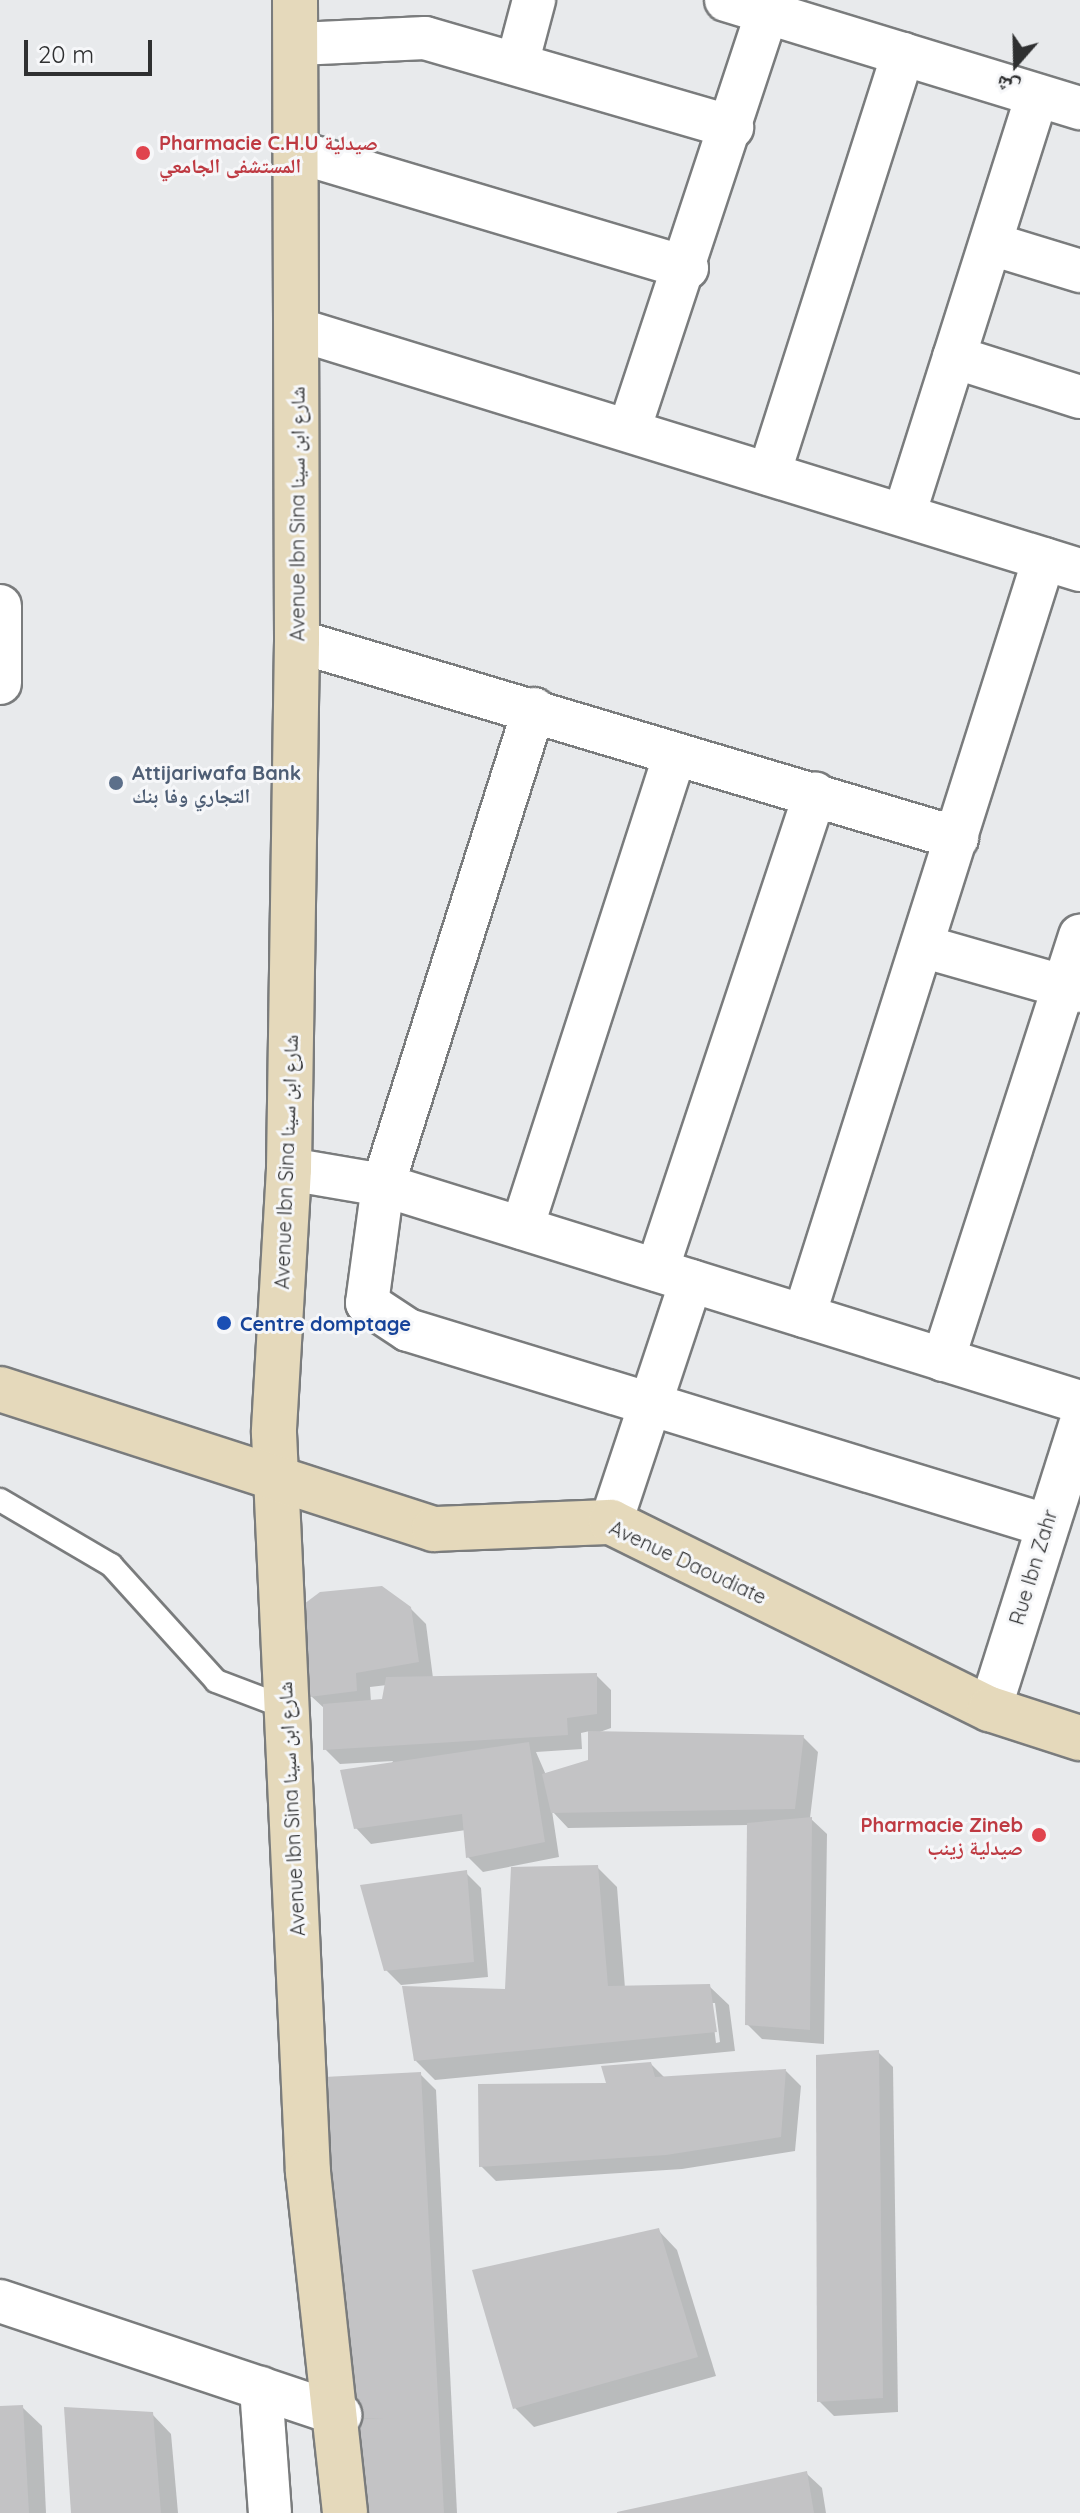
<!DOCTYPE html>
<html>
<head>
<meta charset="utf-8">
<style>
  body { margin:0 }
  #map { position:relative; width:1080px; height:2513px; overflow:hidden; background:#e8eaec; font-family:Quicksand,"Noto Naskh Arabic",sans-serif }
  div>[style] { position:absolute }
  [style*='--x'] { left:calc(var(--x)*1px); top:calc(var(--y)*1px); width:calc(var(--w)*1px); rotate:calc(var(--a)*1deg) }
  .shadow>* { inset:0; background:#0003 }
  .building>* { inset:0; background:#c3c3c5 }
  .roads { filter:drop-shadow(2px 0 #7a7c7d) drop-shadow(-2px 0 #7a7c7d) drop-shadow(0 2px #7a7c7d) drop-shadow(0 -2px #7a7c7d) }
  .lane>* { height:22px; margin:-11px; padding:0 11px; transform-origin:11px; border-radius:11px; background:#fff }
  .street>* { height:42px; margin:-21px; padding:0 21px; transform-origin:21px; border-radius:21px; background:#fff }
  .secondary>* { height:44px; margin:-22px; padding:0 22px; transform-origin:22px; border-radius:22px; background:#e5d9bb }
  .dots>* { width:22px; height:22px; translate:-50% -50%; box-sizing:border-box; border:4px solid #f6f7f9; border-radius:50% }
  span { translate:-50% -50%; white-space:nowrap; text-align:center; line-height:1.15; -webkit-text-stroke:6px #f6f7f9; paint-order:stroke }
  .health-label { font-size:20px; color:#be3a42; font-weight:700 }
  .left { translate:0 -50%; text-align:left }
  .right { translate:-100% -50%; text-align:right }
  .street-label { font-size:20px; color:#2f3031 }
  .service-label { font-size:20px; color:#4e5e75; font-weight:700 }
  .transit-label { font-size:20px; color:#164399; font-weight:700 }
  .north { position:absolute; left:976px; top:24px; width:80px; height:80px; -webkit-text-stroke:6px #f6f7f9; paint-order:stroke; rotate:200deg; font-size:22px; font-weight:700; line-height:32px; text-align:center; color:#2f3031 }
  .north::after { content:''; display:block; margin:auto; width:28px; height:36px; background:#2f3031; clip-path:polygon(50% 0,100% 100%,50% 72%,0 100%) }
  .scale { position:absolute; left:24px; top:40px; width:128px; height:36px; box-sizing:border-box; border:4px solid #2f3031; border-top:0; padding-left:10px; font-size:24px; line-height:28px; white-space:nowrap; color:#2f3031; -webkit-text-stroke:6px #f6f7f9; paint-order:stroke }
</style>
</head>
<body>
<div id="map">
  <div class="shadow">
    <div style="clip-path:polygon(evenodd,410px 1608px,426px 1624px,433px 1678px,596px 1675px,611px 1690px,611px 1728px,597px 1733px,803px 1737px,818px 1752px,810px 1818px,827px 1834px,824px 2044px,762px 2039px,747px 2024px,749px 1825px,568px 1828px,552px 1811px,559px 1857px,483px 1872px,468px 1857px,466px 1830px,371px 1844px,356px 1828px,393px 1761px,340px 1764px,325px 1749px,325px 1709px,311px 1696px,410px 1608px,387px 1685px,384px 1701px,371px 1702px,370px 1687px,387px 1685px,410px 1608px,590px 1731px,590px 1762px,546px 1775px,536px 1752px,582px 1749px,581px 1733px,590px 1731px)"></div>
    <div style="clip-path:polygon(evenodd,597px 1867px,617px 1887px,625px 1988px,709px 1986px,729px 2005px,735px 2051px,435px 2080px,415px 2060px,507px 1991px,597px 1867px,711px 2003px,715px 2003px,720px 2042px,716px 2043px,711px 2003px)"></div>
    <div style="clip-path:polygon(466px 1873px,481px 1888px,488px 1977px,401px 1985px,386px 1970px)"></div>
    <div style="clip-path:polygon(878px 2052px,893px 2067px,898px 2412px,834px 2416px,819px 2401px)"></div>
    <div style="clip-path:polygon(651px 2064px,666px 2079px,786px 2071px,801px 2086px,795px 2151px,682px 2169px,496px 2181px,481px 2166px)"></div>
    <div style="clip-path:polygon(420px 2074px,436px 2090px,457px 2513px,360px 2513px,326px 2079px)"></div>
    <div style="clip-path:polygon(658px 2230px,677px 2250px,716px 2376px,534px 2427px,515px 2408px)"></div>
    <div style="clip-path:polygon(22px 2407px,42px 2426px,46px 2513px,0 2513px,0 2408px)"></div>
    <div style="clip-path:polygon(152px 2414px,171px 2434px,178px 2513px,73px 2513px)"></div>
    <div style="clip-path:polygon(806px 2473px,822px 2488px,826px 2513px,620px 2513px)"></div>
  </div>
  <div class="building">
    <div style="clip-path:polygon(382px 1586px,411px 1607px,419px 1662px,356px 1673px,357px 1691px,309px 1697px,292px 1613px,320px 1592px)"></div>
    <div style="clip-path:polygon(597px 1673px,597px 1714px,567px 1718px,568px 1735px,323px 1750px,323px 1704px,382px 1699px,386px 1677px)"></div>
    <div style="clip-path:polygon(588px 1731px,804px 1735px,795px 1809px,551px 1813px,542px 1774px,588px 1760px)"></div>
    <div style="clip-path:polygon(529px 1742px,545px 1842px,466px 1858px,462px 1814px,354px 1829px,340px 1770px)"></div>
    <div style="clip-path:polygon(812px 1817px,810px 2030px,745px 2025px,747px 1823px)"></div>
    <div style="clip-path:polygon(598px 1865px,608px 1986px,710px 1984px,717px 2032px,414px 2061px,402px 1986px,505px 1989px,511px 1867px)"></div>
    <div style="clip-path:polygon(467px 1870px,474px 1962px,384px 1971px,360px 1885px)"></div>
    <div style="clip-path:polygon(879px 2050px,883px 2398px,817px 2402px,816px 2055px)"></div>
    <div style="clip-path:polygon(651px 2062px,655px 2077px,786px 2069px,781px 2137px,666px 2155px,479px 2167px,478px 2084px,606px 2083px,601px 2066px)"></div>
    <div style="clip-path:polygon(421px 2072px,444px 2513px,358px 2513px,348px 2418px,384px 2419px,348px 2417px,324px 2077px)"></div>
    <div style="clip-path:polygon(659px 2228px,698px 2357px,513px 2409px,472px 2270px)"></div>
    <div style="clip-path:polygon(23px 2405px,29px 2513px,0 2513px,0 2406px)"></div>
    <div style="clip-path:polygon(64px 2407px,153px 2412px,161px 2513px,71px 2513px)"></div>
    <div style="clip-path:polygon(807px 2471px,814px 2513px,617px 2513px,617px 2512px)"></div>
  </div>
  <div class="roads">
    <div class="lane">
      <div style="--x:0;--y:1500;--w:129;--a:30.4"></div>
      <div style="--x:111;--y:1565;--w:156;--a:47.8"></div>
      <div style="--x:216;--y:1681;--w:76;--a:20.8"></div>
    </div>
    <div class="street">
      <div style="--x:726;--y:0;--w:370;--a:17"></div>
      <div style="--x:298;--y:44;--w:127;--a:-2.7"></div>
      <div style="--x:425;--y:38;--w:320;--a:16.2"></div>
      <div style="--x:517;--y:64;--w:66;--a:-75.1"></div>
      <div style="--x:298;--y:152;--w:406;--a:16.6"></div>
      <div style="--x:995;--y:245;--w:89;--a:17"></div>
      <div style="--x:297;--y:329;--w:819;--a:17.11"></div>
      <div style="--x:954;--y:357;--w:132;--a:17.6"></div>
      <div style="--x:629;--y:430;--w:439;--a:-71.7"></div>
      <div style="--x:769;--y:474;--w:441;--a:-72.3"></div>
      <div style="--x:904;--y:515;--w:440;--a:-72.4"></div>
      <div style="--x:0;--y:606;--w:77;--a:90"></div>
      <div style="--x:297;--y:641;--w:689;--a:16.62"></div>
      <div style="--x:534;--y:709;--w:499;--a:107.6"></div>
      <div style="--x:383;--y:1185;--w:119;--a:97.7"></div>
      <div style="--x:367;--y:1303;--w:49;--a:33.4"></div>
      <div style="--x:408;--y:1330;--w:666;--a:17.02"></div>
      <div style="--x:922;--y:946;--w:164;--a:15.9"></div>
      <div style="--x:289;--y:1169;--w:95;--a:9.7"></div>
      <div style="--x:383;--y:1185;--w:730;--a:17.29"></div>
      <div style="--x:522;--y:1228;--w:498;--a:-72.1"></div>
      <div style="--x:657;--y:1270;--w:502;--a:-71.64"></div>
      <div style="--x:804;--y:1316;--w:794;--a:-72.41"></div>
      <div style="--x:943;--y:1360;--w:446;--a:-72.1"></div>
      <div style="--x:611;--y:1522;--w:254;--a:-71.6"></div>
      <div style="--x:990;--y:1709;--w:297;--a:-72.4"></div>
      <div style="--x:0;--y:2301;--w:359;--a:18.5"></div>
      <div style="--x:261;--y:2388;--w:125;--a:85.9"></div>
    </div>
    <div class="secondary">
      <div style="--x:295;--y:0;--w:641;--a:89.82"></div>
      <div style="--x:297;--y:641;--w:528;--a:90.87"></div>
      <div style="--x:289;--y:1169;--w:264;--a:93.3"></div>
      <div style="--x:274;--y:1433;--w:740;--a:87.37"></div>
      <div style="--x:308;--y:2172;--w:343;--a:83.8"></div>
      <div style="--x:0;--y:1389;--w:456;--a:17.9"></div>
      <div style="--x:434;--y:1529;--w:177;--a:-2.3"></div>
      <div style="--x:611;--y:1522;--w:423;--a:26.3"></div>
      <div style="--x:990;--y:1709;--w:95;--a:17.9"></div>
    </div>
  </div>
  <div class="dots">
    <div style="left:143px;top:153px;background:#e0444e"></div>
    <div style="left:116px;top:783px;background:#5c6f8a"></div>
    <div style="left:224px;top:1323px;background:#1a4fb4"></div>
    <div style="left:1039px;top:1835px;background:#e0444e"></div>
  </div>
  <div class="health-label">
    <span class="left" style="left:159px;top:154px">Pharmacie C.H.U صيدلية<br>المستشفى الجامعي</span>
    <span class="right" style="left:1023px;top:1836px">Pharmacie Zineb<br>صيدلية زينب</span>
  </div>
  <div class="street-label">
    <span style="left:297px;top:514px;rotate:-90deg">Avenue Ibn Sina شارع ابن سينا</span>
    <span style="left:286px;top:1162px;rotate:-88deg">Avenue Ibn Sina شارع ابن سينا</span>
    <span style="left:688px;top:1562px;rotate:25deg">Avenue Daoudiate</span>
    <span style="left:1033px;top:1567px;rotate:-73deg">Rue Ibn Zahr</span>
    <span style="left:291px;top:1809px;rotate:-93deg">Avenue Ibn Sina شارع ابن سينا</span>
  </div>
  <div class="service-label">
    <span class="left" style="left:132px;top:784px">Attijariwafa Bank<br>التجاري وفا بنك</span>
  </div>
  <div class="transit-label">
    <span class="left" style="left:240px;top:1323px">Centre domptage</span>
  </div>
  <div class="north">ش</div>
  <div class="scale">20 m</div>
</div>
</body>
</html>
